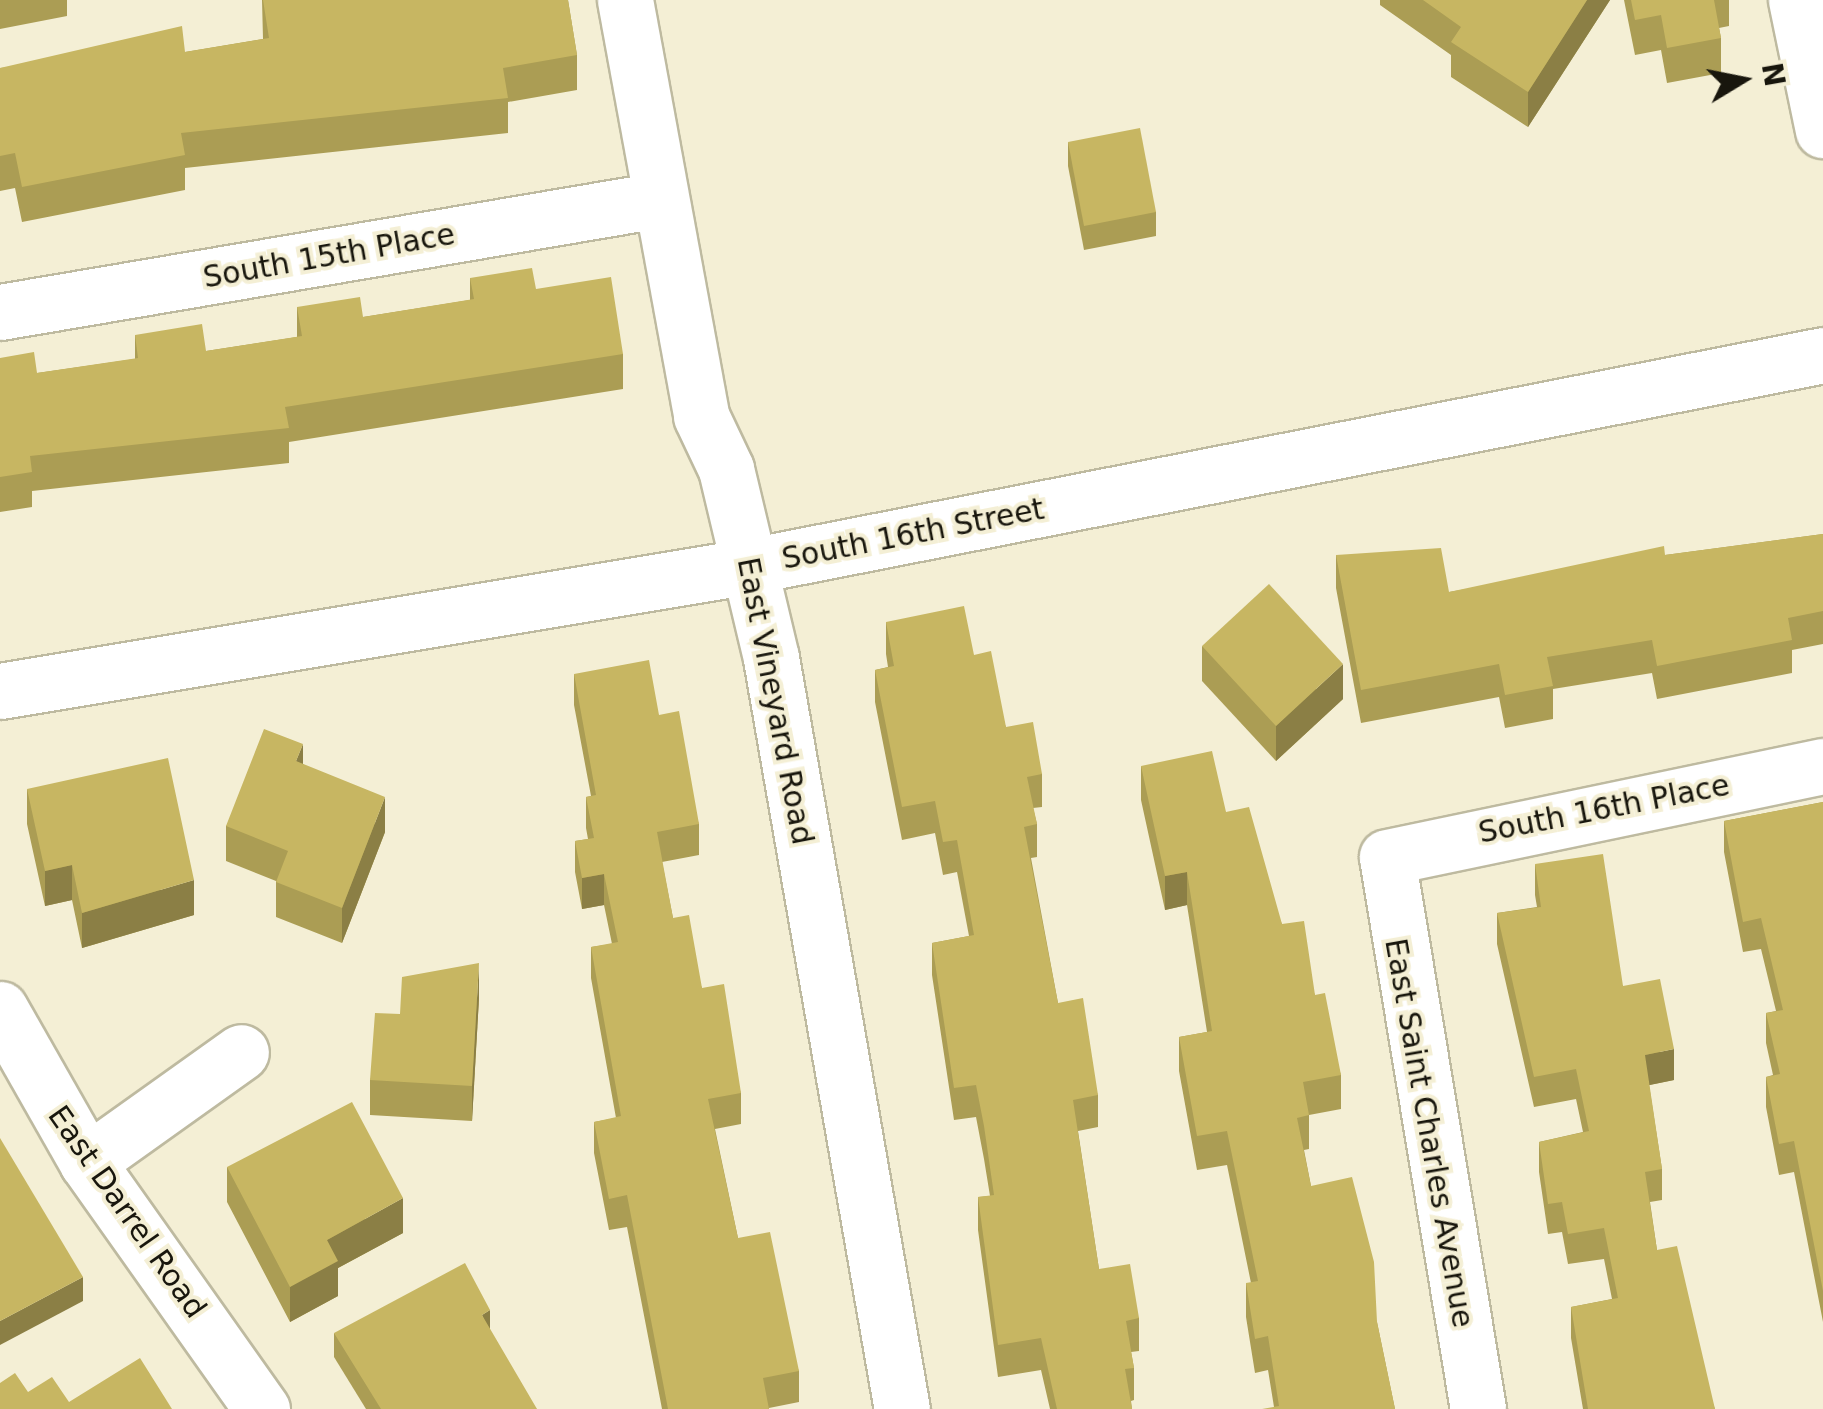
<!DOCTYPE html>
<html>
<head>
<meta charset="utf-8">
<style>
  body { margin:0 }
  #map { position:relative; width:1823px; height:1409px; overflow:hidden; background:#f4efd5; font-family:"DejaVu Sans",sans-serif }
  div>[style] { position:absolute }
  [style*='--x'] { left:calc(var(--x)*1px); top:calc(var(--y)*1px); width:calc(var(--w)*1px); rotate:calc(var(--a)*1deg) }
  .roads { filter:drop-shadow(2px 0 #bebaa0) drop-shadow(-2px 0 #bebaa0) drop-shadow(0 2px #bebaa0) drop-shadow(0 -2px #bebaa0) }
  .minor>* { height:55px; margin:-27.5px; padding:0 27.5px; transform-origin:27.5px; border-radius:27.5px; background:#fff }
  .secondary>* { height:55px; margin:-27.5px; padding:0 27.5px; transform-origin:27.5px; border-radius:27.5px; background:#fff }
  .wall>* { inset:0; background:#ab9d54 }
  .shaded-wall>* { inset:0; background:#8b7f45 }
  .building>* { inset:0; background:#c7b662 }
  span { translate:-50% -50%; white-space:nowrap; text-align:center; line-height:1.15; -webkit-text-stroke:8px #f4efd5; paint-order:stroke }
  .street-label { font-size:30px; color:#18160d }
  .north { position:absolute; left:1693px; top:30px; width:100px; height:100px; -webkit-text-stroke:8px #f4efd5; paint-order:stroke; rotate:80deg; font-size:28px; font-weight:700; line-height:40px; text-align:center; color:#18160d }
  .north::after { content:''; display:block; margin:auto; width:35px; height:45px; background:#18160d; clip-path:polygon(50% 0,100% 100%,50% 72%,0 100%) }
</style>
</head>
<body>
<div id="map">
  <div class="roads">
    <div class="minor">
      <div style="--x:625;--y:0;--w:423;--a:79.6"></div>
      <div style="--x:701;--y:416;--w:59;--a:64.7"></div>
      <div style="--x:726;--y:469;--w:194;--a:76.6"></div>
      <div style="--x:771;--y:658;--w:762;--a:80.11"></div>
      <div style="--x:1796;--y:0;--w:133;--a:78.3"></div>
      <div style="--x:0;--y:312;--w:667;--a:-9.66"></div>
      <div style="--x:0;--y:1009;--w:176;--a:60.4"></div>
      <div style="--x:87;--y:1162;--w:303;--a:54.7"></div>
      <div style="--x:87;--y:1162;--w:189;--a:-35.5"></div>
      <div style="--x:1478;--y:1409;--w:559;--a:-99.36"></div>
      <div style="--x:1387;--y:857;--w:445;--a:-11.8"></div>
    </div>
    <div class="secondary">
      <div style="--x:0;--y:691;--w:760;--a:-9.46"></div>
      <div style="--x:750;--y:566;--w:1094;--a:-11.12"></div>
    </div>
  </div>
  <div class="wall">
    <div style="clip-path:polygon(0 0,67px 0,67px 16px,0 29px)"></div>
    <div style="clip-path:polygon(262px 0,568px 0,577px 55px,577px 90px,508px 102px,508px 133px,185px 168px,185px 190px,22px 222px,15px 188px,0 191px,0 68px,185px 52px,263px 39px)"></div>
    <div style="clip-path:polygon(1380px 0,1610px 0,1528px 127px,1451px 77px,1451px 55px,1380px 5px)"></div>
    <div style="clip-path:polygon(1624px 0,1729px 0,1729px 26px,1719px 28px,1721px 38px,1721px 73px,1667px 83px,1661px 50px,1635px 55px)"></div>
    <div style="clip-path:polygon(1068px 142px,1156px 212px,1156px 236px,1084px 250px,1068px 166px)"></div>
    <div style="clip-path:polygon(470px 278px,536px 289px,623px 354px,623px 389px,289px 442px,289px 463px,32px 491px,32px 507px,0 512px,0 358px,37px 373px,135px 359px,135px 335px,206px 351px,297px 337px,297px 307px,363px 317px,470px 300px)"></div>
    <div style="clip-path:polygon(1823px 534px,1823px 644px,1792px 650px,1792px 673px,1657px 699px,1652px 673px,1553px 689px,1553px 719px,1505px 728px,1499px 697px,1361px 723px,1336px 588px,1336px 555px,1449px 592px,1665px 555px)"></div>
    <div style="clip-path:polygon(886px 622px,974px 655px,1006px 727px,1042px 774px,1042px 807px,1033px 808px,1037px 824px,1037px 857px,1031px 858px,1058px 1003px,1098px 1095px,1098px 1127px,1078px 1131px,1099px 1269px,1139px 1318px,1139px 1351px,1131px 1352px,1134px 1368px,1134px 1400px,1131px 1401px,1132px 1409px,1050px 1409px,1041px 1370px,998px 1377px,978px 1230px,978px 1197px,990px 1196px,984px 1159px,976px 1117px,954px 1120px,932px 975px,932px 943px,969px 936px,957px 872px,943px 875px,935px 833px,902px 840px,875px 702px,875px 670px,888px 667px,886px 654px)"></div>
    <div style="clip-path:polygon(1202px 646px,1343px 699px,1276px 761px,1202px 681px)"></div>
    <div style="clip-path:polygon(574px 674px,659px 715px,699px 824px,699px 855px,662px 862px,673px 918px,702px 988px,741px 1093px,741px 1124px,715px 1129px,738px 1238px,799px 1371px,799px 1402px,769px 1408px,769px 1409px,662px 1409px,627px 1227px,609px 1230px,594px 1153px,594px 1122px,616px 1118px,591px 978px,591px 947px,612px 944px,604px 905px,582px 909px,575px 872px,575px 841px,588px 839px,586px 828px,586px 797px,591px 796px,574px 705px)"></div>
    <div style="clip-path:polygon(303px 764px,385px 832px,342px 943px,276px 917px,276px 881px,226px 861px,226px 826px)"></div>
    <div style="clip-path:polygon(1141px 766px,1226px 812px,1282px 924px,1315px 995px,1341px 1075px,1341px 1109px,1309px 1115px,1309px 1149px,1304px 1150px,1311px 1186px,1377px 1322px,1395px 1409px,1274px 1407px,1268px 1370px,1255px 1373px,1246px 1317px,1246px 1283px,1251px 1283px,1227px 1165px,1197px 1170px,1179px 1071px,1179px 1037px,1207px 1032px,1187px 905px,1165px 910px,1141px 800px)"></div>
    <div style="clip-path:polygon(27px 789px,194px 915px,82px 948px,72px 900px,45px 906px,27px 824px)"></div>
    <div style="clip-path:polygon(1823px 802px,1823px 1322px,1794px 1172px,1779px 1175px,1766px 1107px,1766px 1077px,1773px 1075px,1766px 1043px,1766px 1013px,1776px 1011px,1761px 949px,1743px 952px,1724px 852px,1724px 821px)"></div>
    <div style="clip-path:polygon(1535px 864px,1623px 986px,1674px 1080px,1649px 1085px,1662px 1169px,1662px 1200px,1650px 1202px,1657px 1250px,1715px 1409px,1583px 1409px,1571px 1338px,1571px 1307px,1612px 1299px,1604px 1259px,1568px 1264px,1562px 1232px,1548px 1234px,1539px 1172px,1539px 1142px,1583px 1132px,1576px 1099px,1534px 1107px,1497px 944px,1497px 913px,1537px 907px,1535px 895px)"></div>
    <div style="clip-path:polygon(479px 998px,472px 1121px,370px 1115px,370px 1080px,400px 1014px)"></div>
    <div style="clip-path:polygon(227px 1167px,403px 1233px,338px 1268px,338px 1296px,290px 1322px,227px 1202px)"></div>
    <div style="clip-path:polygon(334px 1333px,537px 1409px,366px 1409px,334px 1357px)"></div>
  </div>
  <div class="shaded-wall">
    <div style="clip-path:polygon(1587px 0,1610px 0,1528px 127px,1528px 92px)"></div>
    <div style="clip-path:polygon(1343px 664px,1343px 699px,1276px 761px,1276px 726px)"></div>
    <div style="clip-path:polygon(303px 744px,303px 779px,296px 761px)"></div>
    <div style="clip-path:polygon(385px 797px,385px 832px,342px 943px,342px 908px)"></div>
    <div style="clip-path:polygon(72px 865px,72px 900px,45px 906px,45px 871px)"></div>
    <div style="clip-path:polygon(1187px 872px,1187px 905px,1165px 910px,1165px 876px)"></div>
    <div style="clip-path:polygon(604px 874px,604px 905px,582px 909px,582px 878px)"></div>
    <div style="clip-path:polygon(194px 880px,194px 915px,82px 948px,82px 913px)"></div>
    <div style="clip-path:polygon(479px 963px,479px 998px,472px 1121px,472px 1086px)"></div>
    <div style="clip-path:polygon(1674px 1049px,1674px 1080px,1645px 1086px,1645px 1055px)"></div>
    <div style="clip-path:polygon(403px 1198px,403px 1233px,338px 1268px,338px 1296px,290px 1322px,290px 1287px,327px 1240px)"></div>
    <div style="clip-path:polygon(83px 1277px,83px 1301px,0 1345px,0 1321px)"></div>
    <div style="clip-path:polygon(490px 1310px,490px 1335px,482px 1315px)"></div>
  </div>
  <div class="building">
    <div style="clip-path:polygon(263px 0,568px 0,577px 55px,503px 68px,508px 98px,181px 133px,185px 155px,22px 187px,15px 153px,0 156px,0 68px,182px 26px,185px 52px,269px 38px)"></div>
    <div style="clip-path:polygon(1423px 0,1587px 0,1528px 92px,1451px 42px,1461px 27px)"></div>
    <div style="clip-path:polygon(1631px 0,1714px 0,1721px 38px,1667px 48px,1661px 15px,1635px 20px)"></div>
    <div style="clip-path:polygon(1140px 128px,1156px 212px,1084px 226px,1068px 142px)"></div>
    <div style="clip-path:polygon(532px 268px,536px 289px,611px 277px,623px 354px,285px 407px,289px 428px,30px 456px,32px 472px,0 477px,0 358px,34px 352px,37px 373px,138px 358px,135px 335px,202px 324px,206px 351px,302px 336px,297px 307px,360px 297px,363px 317px,474px 299px,470px 278px)"></div>
    <div style="clip-path:polygon(1823px 534px,1823px 611px,1788px 618px,1792px 640px,1657px 666px,1652px 640px,1547px 657px,1553px 686px,1505px 695px,1499px 664px,1361px 690px,1336px 555px,1441px 548px,1449px 592px,1664px 546px,1665px 555px)"></div>
    <div style="clip-path:polygon(1269px 584px,1343px 664px,1276px 726px,1202px 646px)"></div>
    <div style="clip-path:polygon(964px 606px,974px 655px,991px 651px,1006px 727px,1033px 722px,1042px 774px,1027px 777px,1037px 824px,1024px 827px,1058px 1003px,1083px 998px,1098px 1095px,1073px 1100px,1099px 1269px,1130px 1264px,1139px 1318px,1126px 1321px,1134px 1368px,1125px 1369px,1132px 1409px,1057px 1409px,1041px 1338px,998px 1345px,978px 1197px,994px 1195px,984px 1126px,976px 1085px,954px 1088px,932px 943px,974px 935px,957px 840px,943px 842px,935px 801px,902px 807px,875px 670px,894px 666px,886px 622px)"></div>
    <div style="clip-path:polygon(649px 660px,659px 715px,679px 711px,699px 824px,657px 832px,673px 918px,689px 915px,702px 988px,724px 984px,741px 1093px,708px 1099px,738px 1238px,770px 1232px,799px 1371px,763px 1378px,769px 1409px,668px 1409px,627px 1195px,609px 1199px,594px 1122px,621px 1116px,591px 947px,618px 942px,604px 874px,582px 878px,575px 841px,594px 838px,586px 797px,596px 795px,574px 674px)"></div>
    <div style="clip-path:polygon(264px 729px,303px 744px,296px 761px,385px 797px,342px 908px,276px 882px,288px 851px,226px 826px)"></div>
    <div style="clip-path:polygon(1212px 751px,1226px 812px,1249px 807px,1282px 924px,1304px 921px,1315px 995px,1325px 993px,1341px 1075px,1303px 1082px,1309px 1115px,1297px 1118px,1311px 1186px,1352px 1177px,1374px 1262px,1377px 1322px,1395px 1409px,1262px 1409px,1279px 1406px,1268px 1336px,1255px 1339px,1246px 1283px,1258px 1281px,1227px 1131px,1197px 1136px,1179px 1037px,1212px 1031px,1187px 872px,1165px 876px,1141px 766px)"></div>
    <div style="clip-path:polygon(168px 758px,194px 880px,82px 913px,72px 865px,45px 871px,27px 789px)"></div>
    <div style="clip-path:polygon(1823px 802px,1823px 1291px,1794px 1141px,1779px 1144px,1766px 1077px,1780px 1074px,1766px 1013px,1783px 1010px,1761px 918px,1743px 922px,1724px 821px)"></div>
    <div style="clip-path:polygon(1603px 854px,1623px 986px,1660px 979px,1674px 1049px,1645px 1055px,1662px 1169px,1645px 1172px,1657px 1250px,1677px 1246px,1715px 1409px,1588px 1409px,1571px 1307px,1618px 1298px,1604px 1228px,1568px 1234px,1562px 1202px,1548px 1204px,1539px 1142px,1589px 1131px,1576px 1069px,1534px 1077px,1497px 913px,1541px 907px,1535px 864px)"></div>
    <div style="clip-path:polygon(479px 963px,472px 1086px,370px 1080px,375px 1013px,400px 1014px,402px 977px)"></div>
    <div style="clip-path:polygon(352px 1102px,403px 1198px,327px 1240px,338px 1261px,290px 1287px,227px 1167px)"></div>
    <div style="clip-path:polygon(0 1138px,83px 1277px,0 1321px)"></div>
    <div style="clip-path:polygon(465px 1263px,490px 1310px,482px 1315px,537px 1409px,381px 1409px,334px 1333px)"></div>
    <div style="clip-path:polygon(140px 1358px,172px 1409px,0 1409px,0 1383px,15px 1373px,28px 1392px,52px 1377px,69px 1402px)"></div>
  </div>
  <div class="street-label">
    <span style="left:329px;top:256px;rotate:-10deg">South 15th Place</span>
    <span style="left:913px;top:534px;rotate:-11deg">South 16th Street</span>
    <span style="left:775px;top:701px;rotate:79deg">East Vineyard Road</span>
    <span style="left:1604px;top:809px;rotate:-11deg">South 16th Place</span>
    <span style="left:1429px;top:1133px;rotate:80deg">East Saint Charles Avenue</span>
    <span style="left:127px;top:1212px;rotate:55deg">East Darrel Road</span>
  </div>
  <div class="north">N</div>
</div>
</body>
</html>
